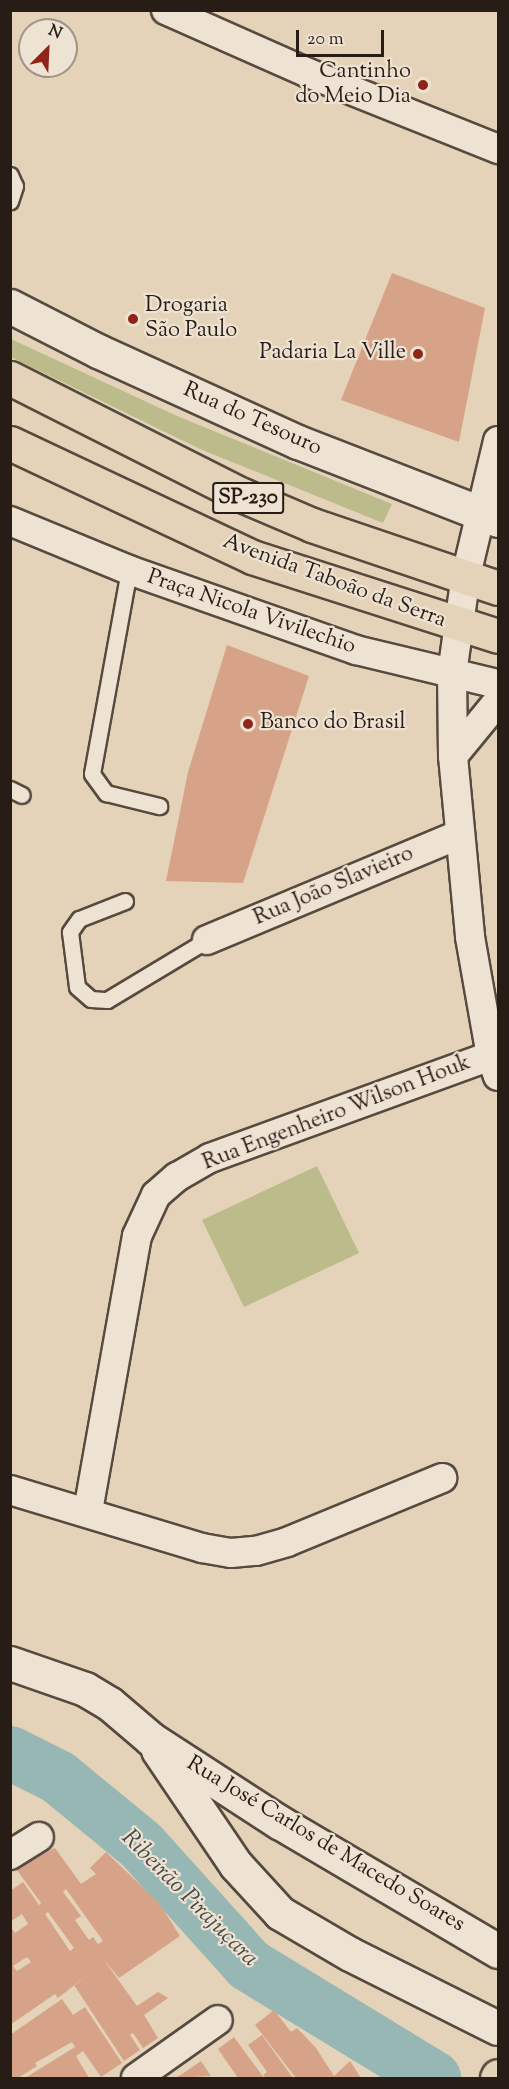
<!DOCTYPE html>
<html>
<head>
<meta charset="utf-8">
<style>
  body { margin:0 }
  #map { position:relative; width:509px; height:2089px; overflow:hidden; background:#e5d3b9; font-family:"Sorts Mill Goudy",serif }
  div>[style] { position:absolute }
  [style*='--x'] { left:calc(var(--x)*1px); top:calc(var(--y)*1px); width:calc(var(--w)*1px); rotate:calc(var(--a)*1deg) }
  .green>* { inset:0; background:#bbbb8b }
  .river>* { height:54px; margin:-27px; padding:0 27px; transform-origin:27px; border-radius:27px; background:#96b7b3 }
  .building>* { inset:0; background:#d6a388 }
  .roads { filter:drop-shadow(2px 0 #564a3f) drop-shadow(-2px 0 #564a3f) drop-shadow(0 2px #564a3f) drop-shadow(0 -2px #564a3f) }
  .lane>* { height:15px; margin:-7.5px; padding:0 7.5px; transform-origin:7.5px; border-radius:7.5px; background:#eee2d2 }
  .street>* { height:28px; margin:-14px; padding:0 14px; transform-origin:14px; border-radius:14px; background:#eee2d2 }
  .secondary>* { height:33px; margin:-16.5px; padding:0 16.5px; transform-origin:16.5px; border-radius:16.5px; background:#eee2d2 }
  .primary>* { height:33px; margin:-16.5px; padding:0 16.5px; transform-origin:16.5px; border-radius:16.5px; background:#e5d3b9 }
  .highway>* { height:33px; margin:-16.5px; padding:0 16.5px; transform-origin:16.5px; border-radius:16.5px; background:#e5d3b9 }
  .dots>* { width:16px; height:16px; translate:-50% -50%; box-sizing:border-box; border:3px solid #eee2d2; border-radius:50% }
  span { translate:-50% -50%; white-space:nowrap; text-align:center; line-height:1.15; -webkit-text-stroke:4.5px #eee2d2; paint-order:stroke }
  .shield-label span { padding:2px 4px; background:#eee2d2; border:2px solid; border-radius:4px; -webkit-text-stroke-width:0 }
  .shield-label { font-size:21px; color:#271d16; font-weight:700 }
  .poi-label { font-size:22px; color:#271d16 }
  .right { translate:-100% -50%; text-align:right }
  .left { translate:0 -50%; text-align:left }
  .street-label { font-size:22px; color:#271d16 }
  .water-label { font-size:24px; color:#484b45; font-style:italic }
  .frame { position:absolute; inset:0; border:12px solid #271d16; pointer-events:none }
  .north { position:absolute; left:18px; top:18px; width:60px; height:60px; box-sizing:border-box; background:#eee2d2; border:2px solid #9e9387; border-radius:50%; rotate:24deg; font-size:16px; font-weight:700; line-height:24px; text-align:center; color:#271d16 }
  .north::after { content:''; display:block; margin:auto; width:21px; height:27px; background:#8f2418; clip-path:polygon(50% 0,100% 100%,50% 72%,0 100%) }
  .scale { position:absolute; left:296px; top:30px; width:88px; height:27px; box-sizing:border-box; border:3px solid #271d16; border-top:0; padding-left:8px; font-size:18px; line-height:21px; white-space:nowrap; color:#271d16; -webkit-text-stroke:4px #eee2d2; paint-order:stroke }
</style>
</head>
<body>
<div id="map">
  <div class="green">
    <div style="clip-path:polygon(11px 339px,177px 416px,392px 504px,383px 523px,200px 449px,11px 357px)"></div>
    <div style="clip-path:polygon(317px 1166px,359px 1253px,244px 1307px,202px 1220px)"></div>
  </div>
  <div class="river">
    <div style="--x:10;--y:1753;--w:54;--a:26.6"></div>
    <div style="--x:58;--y:1777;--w:107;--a:39.3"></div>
    <div style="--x:141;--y:1845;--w:161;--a:48"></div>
    <div style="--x:249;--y:1965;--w:217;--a:31.4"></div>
  </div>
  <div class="building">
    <div style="clip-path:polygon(392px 273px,485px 308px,459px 442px,341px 400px)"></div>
    <div style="clip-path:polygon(227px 645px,309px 676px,243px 883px,166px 881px,188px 772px)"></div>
    <div style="clip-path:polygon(evenodd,55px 1848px,81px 1884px,96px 1874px,90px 1868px,106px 1852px,159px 1903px,180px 1936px,119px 1978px,104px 1960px,137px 2006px,158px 1992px,168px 1998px,144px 2015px,158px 2038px,143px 2048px,133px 2033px,130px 2035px,140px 2050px,124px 2061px,74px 1985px,90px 1973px,58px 1998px,55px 1994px,10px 2025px,10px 1926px,15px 1933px,28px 1924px,22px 1914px,10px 1922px,10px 1891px,23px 1882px,39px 1905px,41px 1903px,14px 1866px,30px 1855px,33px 1859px,55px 1848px,66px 1889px,103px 1941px,98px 1944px,93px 1937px,89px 1940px,75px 1920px,81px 1916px,63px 1892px,66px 1889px,55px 1848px,48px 1912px,74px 1948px,70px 1951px,45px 1914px,48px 1912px,55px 1848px,27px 1957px,31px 1962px,17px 1971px,13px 1966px,27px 1957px)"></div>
    <div style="clip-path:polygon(62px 1999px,73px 2015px,85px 2007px,122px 2063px,101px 2077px,83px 2051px,76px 2056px,89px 2078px,25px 2078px,75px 2047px,72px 2042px,35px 2063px,37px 2066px,18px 2078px,10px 2078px,10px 2035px)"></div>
    <div style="clip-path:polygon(274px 2010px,291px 2032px,297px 2028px,316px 2048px,334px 2076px,350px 2061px,361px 2078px,296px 2078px,255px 2025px)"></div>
    <div style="clip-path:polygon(262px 2035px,293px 2078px,266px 2078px,263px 2075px,267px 2072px,248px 2045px)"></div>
    <div style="clip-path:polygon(234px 2037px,264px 2078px,238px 2078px,218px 2049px)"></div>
    <div style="clip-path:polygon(201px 2061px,211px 2076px,175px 2078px,182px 2074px)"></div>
  </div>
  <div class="roads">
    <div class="lane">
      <div style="--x:10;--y:175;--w:12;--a:66"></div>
      <div style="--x:15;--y:186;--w:16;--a:108"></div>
      <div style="--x:129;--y:570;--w:207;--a:100.3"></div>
      <div style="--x:92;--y:774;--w:24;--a:54"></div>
      <div style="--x:106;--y:793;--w:55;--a:13.8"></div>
      <div style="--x:10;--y:789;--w:13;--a:27"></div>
      <div style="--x:125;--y:901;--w:49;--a:158.6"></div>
      <div style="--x:79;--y:919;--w:16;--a:125"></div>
      <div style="--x:70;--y:932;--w:55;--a:82.7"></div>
      <div style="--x:77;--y:987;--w:18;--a:41"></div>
      <div style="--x:91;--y:999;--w:16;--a:4"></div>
      <div style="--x:107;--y:1000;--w:117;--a:-31"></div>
    </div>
    <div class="street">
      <div style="--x:166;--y:10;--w:155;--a:23.9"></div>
      <div style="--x:308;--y:73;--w:205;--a:21.8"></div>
      <div style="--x:498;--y:441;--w:138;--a:103.4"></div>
      <div style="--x:466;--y:575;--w:99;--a:98.1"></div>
      <div style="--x:452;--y:673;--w:83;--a:89.3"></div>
      <div style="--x:453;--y:756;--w:182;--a:84.6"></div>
      <div style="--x:470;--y:937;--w:121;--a:80"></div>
      <div style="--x:491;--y:1056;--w:21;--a:71"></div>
      <div style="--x:10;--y:521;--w:129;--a:22.4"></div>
      <div style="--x:129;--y:570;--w:241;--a:19.4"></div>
      <div style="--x:356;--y:650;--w:146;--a:13.5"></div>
      <div style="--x:453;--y:756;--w:71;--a:-50.7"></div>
      <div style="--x:207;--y:940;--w:274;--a:-22.7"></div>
      <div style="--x:10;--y:1490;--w:201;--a:16.8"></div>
      <div style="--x:202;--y:1548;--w:29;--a:10"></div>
      <div style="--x:231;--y:1553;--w:25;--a:-5"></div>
      <div style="--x:256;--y:1551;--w:32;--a:-16"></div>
      <div style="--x:287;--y:1542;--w:168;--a:-22.4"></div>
      <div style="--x:88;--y:1511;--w:279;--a:-79.9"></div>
      <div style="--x:137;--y:1236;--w:45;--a:-65.1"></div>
      <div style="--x:156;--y:1195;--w:28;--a:-41"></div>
      <div style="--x:177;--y:1177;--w:38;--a:-30"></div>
      <div style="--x:210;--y:1158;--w:299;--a:-20"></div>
      <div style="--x:10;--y:1855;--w:34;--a:-32"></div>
      <div style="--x:136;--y:2078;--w:100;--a:-35.3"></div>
    </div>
    <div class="secondary">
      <div style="--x:10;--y:306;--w:99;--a:27.1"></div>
      <div style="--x:98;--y:351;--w:220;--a:24.5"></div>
      <div style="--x:298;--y:442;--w:215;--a:21.3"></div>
      <div style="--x:10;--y:1663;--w:79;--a:19.1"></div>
      <div style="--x:85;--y:1689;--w:29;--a:31"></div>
      <div style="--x:110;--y:1704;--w:54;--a:40.5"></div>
      <div style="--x:151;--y:1739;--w:153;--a:33"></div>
      <div style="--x:279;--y:1822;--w:254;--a:30.5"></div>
      <div style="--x:158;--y:1750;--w:139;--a:55.9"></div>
      <div style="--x:236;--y:1865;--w:65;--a:47.5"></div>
      <div style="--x:280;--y:1913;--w:81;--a:30.4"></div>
      <div style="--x:350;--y:1954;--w:165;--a:26.6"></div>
    </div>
    <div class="primary">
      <div style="--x:497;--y:2078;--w:2;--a:-63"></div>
    </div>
    <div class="highway">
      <div style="--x:10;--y:378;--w:260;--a:26.8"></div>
      <div style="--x:242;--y:495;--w:76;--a:23.2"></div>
      <div style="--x:312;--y:525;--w:196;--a:18.7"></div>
      <div style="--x:10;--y:443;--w:268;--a:25.2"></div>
      <div style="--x:252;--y:557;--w:258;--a:17.8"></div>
    </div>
  </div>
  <div class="dots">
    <div style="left:423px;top:85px;background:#8f2418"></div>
    <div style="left:133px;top:319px;background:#8f2418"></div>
    <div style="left:418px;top:354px;background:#8f2418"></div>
    <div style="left:248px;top:724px;background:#8f2418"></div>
  </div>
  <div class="shield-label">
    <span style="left:248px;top:498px">SP-230</span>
  </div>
  <div class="poi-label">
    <span class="right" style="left:411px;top:85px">Cantinho<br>do Meio Dia</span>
    <span class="left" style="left:145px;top:319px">Drogaria<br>São Paulo</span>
    <span class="right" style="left:406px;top:354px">Padaria La Ville</span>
    <span class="left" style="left:260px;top:724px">Banco do Brasil</span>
  </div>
  <div class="street-label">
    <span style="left:252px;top:420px;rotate:24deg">Rua do Tesouro</span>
    <span style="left:334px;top:582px;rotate:20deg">Avenida Taboão da Serra</span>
    <span style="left:251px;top:613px;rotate:19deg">Praça Nicola Vivilechio</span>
    <span style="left:334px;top:887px;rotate:-23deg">Rua João Slavieiro</span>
    <span style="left:337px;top:1114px;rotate:-21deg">Rua Engenheiro Wilson Houk</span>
    <span style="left:325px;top:1845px;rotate:31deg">Rua José Carlos de Macedo Soares</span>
  </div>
  <div class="water-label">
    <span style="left:189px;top:1899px;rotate:45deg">Ribeirão Pirajuçara</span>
  </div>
  <div class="frame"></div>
  <div class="north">N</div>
  <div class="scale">20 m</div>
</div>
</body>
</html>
